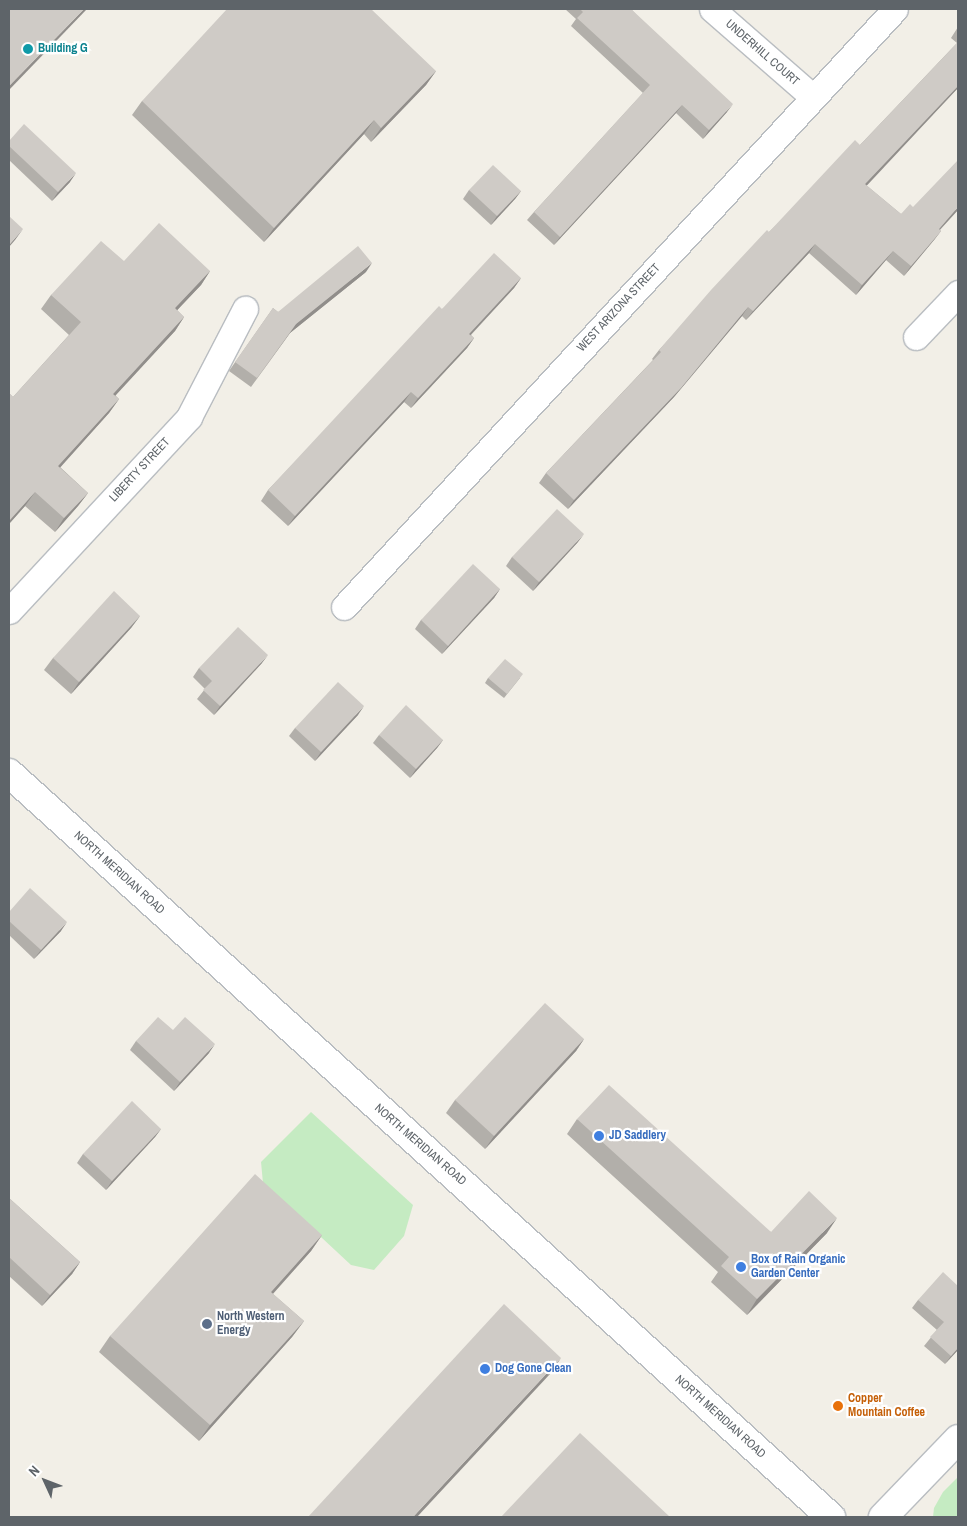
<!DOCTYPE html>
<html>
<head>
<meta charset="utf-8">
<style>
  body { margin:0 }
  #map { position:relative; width:967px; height:1526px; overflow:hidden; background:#f2efe7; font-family:"Archivo Narrow",sans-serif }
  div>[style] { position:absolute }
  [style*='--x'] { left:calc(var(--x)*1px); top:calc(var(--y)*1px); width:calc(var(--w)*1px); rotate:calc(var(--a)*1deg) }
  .green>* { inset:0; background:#c5ebc2 }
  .roads { filter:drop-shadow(1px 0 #b9bdc1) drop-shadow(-1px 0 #b9bdc1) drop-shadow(0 1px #b9bdc1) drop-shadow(0 -1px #b9bdc1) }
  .street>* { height:25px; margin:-12.5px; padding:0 12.5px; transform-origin:12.5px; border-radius:12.5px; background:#fff }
  .secondary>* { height:28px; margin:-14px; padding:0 14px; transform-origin:14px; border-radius:14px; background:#fff }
  .wall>* { inset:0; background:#b2afaa }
  .shaded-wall>* { inset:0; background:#918e8b }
  .building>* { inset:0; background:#cfcbc6 }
  .dots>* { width:14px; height:14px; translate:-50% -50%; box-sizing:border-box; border:2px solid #fff; border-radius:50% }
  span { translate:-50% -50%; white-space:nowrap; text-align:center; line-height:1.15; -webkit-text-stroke:4.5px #fff; paint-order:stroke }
  .culture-label { font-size:12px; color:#0d838f; font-weight:700 }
  .left { translate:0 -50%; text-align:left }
  .street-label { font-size:12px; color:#5e6469 }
  .shop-label { font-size:12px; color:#366cbe; font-weight:700 }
  .service-label { font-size:12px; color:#4e5e75; font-weight:700 }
  .food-label { font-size:12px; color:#c56008; font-weight:700 }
  .frame { position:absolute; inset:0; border:10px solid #5e6469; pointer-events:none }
  .north { position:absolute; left:20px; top:1456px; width:50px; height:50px; -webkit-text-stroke:4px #fff; paint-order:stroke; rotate:313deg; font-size:14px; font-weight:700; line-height:20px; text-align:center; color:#5e6469 }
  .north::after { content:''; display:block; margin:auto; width:18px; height:22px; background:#5e6469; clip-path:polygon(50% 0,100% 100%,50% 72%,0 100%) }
</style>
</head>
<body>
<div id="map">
  <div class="green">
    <div style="clip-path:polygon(311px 1112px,413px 1205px,404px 1236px,374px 1270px,351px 1265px,263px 1183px,261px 1162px)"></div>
    <div style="clip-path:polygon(958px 1477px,958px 1517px,933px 1517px,934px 1508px,943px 1492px)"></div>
  </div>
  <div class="roads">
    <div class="street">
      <div style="--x:712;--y:9;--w:134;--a:41.1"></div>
      <div style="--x:916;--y:337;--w:61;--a:-46.3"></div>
      <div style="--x:344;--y:607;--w:813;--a:-47.34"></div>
      <div style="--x:9;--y:611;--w:265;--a:-47.1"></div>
      <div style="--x:189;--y:417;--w:122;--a:-62.6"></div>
    </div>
    <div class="secondary">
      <div style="--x:9;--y:773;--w:1109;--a:42.15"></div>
      <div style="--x:883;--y:1517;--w:108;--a:-46.1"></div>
    </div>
  </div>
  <div class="wall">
    <div style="clip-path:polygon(565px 9px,631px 9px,727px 112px,703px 139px,676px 113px,554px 245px,527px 220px,534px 212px,643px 93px,571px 26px,576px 19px)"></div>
    <div style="clip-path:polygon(958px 27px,958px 88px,866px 185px,901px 214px,913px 207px,958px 210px,940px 230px,941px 231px,934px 240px,904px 276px,886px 260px,856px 295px,809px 253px,746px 320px,742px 316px,674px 397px,568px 509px,539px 483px,546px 473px,653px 360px,652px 359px,659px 350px,769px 232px,860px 145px,957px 43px,951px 38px)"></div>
    <div style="clip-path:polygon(436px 71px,426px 85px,371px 142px,364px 134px,264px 242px,132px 115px,142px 101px)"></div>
    <div style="clip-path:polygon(9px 141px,70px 182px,52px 201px,9px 160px)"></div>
    <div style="clip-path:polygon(469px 190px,521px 191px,515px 199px,491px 225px,463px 199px)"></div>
    <div style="clip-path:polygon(124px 261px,210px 271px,201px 285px,177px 310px,184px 317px,175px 331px,115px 395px,119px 399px,109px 413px,60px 467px,88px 493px,78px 506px,55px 532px,25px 506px,9px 524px,9px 393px,13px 397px,69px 335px,41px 309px,51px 295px)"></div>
    <div style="clip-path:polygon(366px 272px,290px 333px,251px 387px,229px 371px,273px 308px,278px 312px)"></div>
    <div style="clip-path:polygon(521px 278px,514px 288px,471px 335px,474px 338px,467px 348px,411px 408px,404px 402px,288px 526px,261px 501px,268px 490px,442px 309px)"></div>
    <div style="clip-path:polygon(578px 542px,533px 591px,506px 566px,512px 557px)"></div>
    <div style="clip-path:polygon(500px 589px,494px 598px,442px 654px,415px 629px,421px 620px)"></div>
    <div style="clip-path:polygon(140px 616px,131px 628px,71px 694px,44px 670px,53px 658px)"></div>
    <div style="clip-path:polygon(262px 663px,214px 715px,197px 699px,205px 689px,193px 677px,199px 668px)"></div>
    <div style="clip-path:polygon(488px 678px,520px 678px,504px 698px,485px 683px)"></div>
    <div style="clip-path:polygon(358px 715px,315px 761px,289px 736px,295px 728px)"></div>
    <div style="clip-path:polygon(379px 735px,443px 740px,437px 748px,410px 778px,373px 743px)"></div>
    <div style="clip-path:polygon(9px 912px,61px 931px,34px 959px,9px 935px)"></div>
    <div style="clip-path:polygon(173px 1030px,209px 1053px,174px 1091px,130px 1050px,136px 1041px)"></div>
    <div style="clip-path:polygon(584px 1039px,576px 1051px,485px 1149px,446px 1113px,455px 1100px)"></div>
    <div style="clip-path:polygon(577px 1119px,771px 1232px,827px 1233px,747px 1315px,711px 1282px,718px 1272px,567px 1134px)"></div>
    <div style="clip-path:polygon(161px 1129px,155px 1137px,106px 1190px,77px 1163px,83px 1154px)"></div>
    <div style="clip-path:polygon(9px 1198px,80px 1262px,72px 1274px,42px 1306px,9px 1276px)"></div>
    <div style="clip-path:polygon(322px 1235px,311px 1251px,273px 1294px,304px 1321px,292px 1337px,199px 1441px,99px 1352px,110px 1336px)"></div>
    <div style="clip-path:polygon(958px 1286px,958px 1350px,945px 1364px,924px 1346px,937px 1330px,912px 1308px,918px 1300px)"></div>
  </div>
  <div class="shaded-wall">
    <div style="clip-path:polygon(84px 9px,87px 9px,9px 90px,9px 86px)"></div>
    <div style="clip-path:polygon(436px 71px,426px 85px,371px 142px,381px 128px)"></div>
    <div style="clip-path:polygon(958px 86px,958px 88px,859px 194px,865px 184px)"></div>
    <div style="clip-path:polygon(733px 104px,727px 112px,703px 139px,709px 130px)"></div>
    <div style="clip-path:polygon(682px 105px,676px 113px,554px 245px,560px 237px)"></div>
    <div style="clip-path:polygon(374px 120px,364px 134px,264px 242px,274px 228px)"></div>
    <div style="clip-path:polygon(76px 173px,70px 182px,52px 201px,58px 192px)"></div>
    <div style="clip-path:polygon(521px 191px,515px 199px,491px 225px,497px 216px)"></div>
    <div style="clip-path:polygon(958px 207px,958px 210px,932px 238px,939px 229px)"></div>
    <div style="clip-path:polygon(23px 229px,15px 240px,9px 247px,9px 245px)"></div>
    <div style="clip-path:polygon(941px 231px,934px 240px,904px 276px,911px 266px)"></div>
    <div style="clip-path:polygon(815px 244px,809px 253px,746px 320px,753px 311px)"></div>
    <div style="clip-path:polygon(893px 251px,886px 260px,856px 295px,862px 285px)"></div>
    <div style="clip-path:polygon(372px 263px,366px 272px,290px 333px,251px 387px,296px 324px)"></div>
    <div style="clip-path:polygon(210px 271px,201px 285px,166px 322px,175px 308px)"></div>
    <div style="clip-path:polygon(521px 278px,514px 288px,462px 344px,469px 334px)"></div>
    <div style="clip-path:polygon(748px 307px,742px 316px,674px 397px,568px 509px,574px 500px)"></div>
    <div style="clip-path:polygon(184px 317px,175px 331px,104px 408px,113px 394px)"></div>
    <div style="clip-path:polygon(474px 338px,467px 348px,411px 408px,418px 398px)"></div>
    <div style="clip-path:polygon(411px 392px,404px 402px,288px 526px,295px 516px)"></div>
    <div style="clip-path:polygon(119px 399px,109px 413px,49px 480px,58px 466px)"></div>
    <div style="clip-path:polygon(35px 492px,25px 506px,9px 524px,9px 521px)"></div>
    <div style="clip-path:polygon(88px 493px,78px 506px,55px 532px,64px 518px)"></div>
    <div style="clip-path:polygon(584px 534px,578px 542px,533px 591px,539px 582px)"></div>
    <div style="clip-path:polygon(500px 589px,494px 598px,442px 654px,448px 646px)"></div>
    <div style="clip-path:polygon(140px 616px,131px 628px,71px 694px,79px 682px)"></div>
    <div style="clip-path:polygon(268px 655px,262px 663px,214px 715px,220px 706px)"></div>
    <div style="clip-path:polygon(364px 706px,358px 715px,315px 761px,321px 752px)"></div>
    <div style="clip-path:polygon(443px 740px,437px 748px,410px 778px,416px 769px)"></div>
    <div style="clip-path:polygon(67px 922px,61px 931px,34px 959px,41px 950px)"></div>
    <div style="clip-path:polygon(584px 1039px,576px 1051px,485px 1149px,494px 1136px)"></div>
    <div style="clip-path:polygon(215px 1044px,209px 1053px,174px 1091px,180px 1082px)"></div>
    <div style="clip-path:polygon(161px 1129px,155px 1137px,106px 1190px,112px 1181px)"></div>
    <div style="clip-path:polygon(837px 1218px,827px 1233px,747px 1315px,757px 1299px)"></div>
    <div style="clip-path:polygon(322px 1235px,311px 1251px,260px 1308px,271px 1292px)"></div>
    <div style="clip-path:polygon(80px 1262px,72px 1274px,42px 1306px,50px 1295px)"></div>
    <div style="clip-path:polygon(304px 1321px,292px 1337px,199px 1441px,210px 1425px)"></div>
    <div style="clip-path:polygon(958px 1348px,958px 1350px,945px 1364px,951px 1356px)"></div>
    <div style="clip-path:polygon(561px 1358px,550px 1374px,417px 1517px,413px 1517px)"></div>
  </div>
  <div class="building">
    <div style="clip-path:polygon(9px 9px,84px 9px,9px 86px)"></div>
    <div style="clip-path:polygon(227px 9px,371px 9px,436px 71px,381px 128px,374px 120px,274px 228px,142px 101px)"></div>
    <div style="clip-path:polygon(580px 9px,631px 9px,733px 104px,709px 130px,682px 105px,560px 237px,534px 212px,650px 85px,577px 18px,583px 12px)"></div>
    <div style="clip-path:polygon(958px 42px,958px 86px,865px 184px,901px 214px,910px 204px,913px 207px,958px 160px,958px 207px,939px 229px,941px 231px,911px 266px,893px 251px,862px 285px,815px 244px,753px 311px,748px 307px,681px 388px,574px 500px,546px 473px,661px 352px,659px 350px,711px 290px,767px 230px,769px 232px,855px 140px,860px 145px)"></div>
    <div style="clip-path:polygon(24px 124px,76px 173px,58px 192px,9px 146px,9px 141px)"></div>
    <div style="clip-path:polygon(493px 165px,521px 191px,497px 216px,469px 190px)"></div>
    <div style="clip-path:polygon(9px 216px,23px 229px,9px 245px)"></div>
    <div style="clip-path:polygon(159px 223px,210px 271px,175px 308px,184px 317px,113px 394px,119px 399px,58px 466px,88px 493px,64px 518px,35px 492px,9px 521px,9px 393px,13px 397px,81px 322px,51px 295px,101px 241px,124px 261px)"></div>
    <div style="clip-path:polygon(358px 246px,372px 263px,296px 324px,257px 378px,235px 362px,273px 308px,278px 312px)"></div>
    <div style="clip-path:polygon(494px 253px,521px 278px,469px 334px,474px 338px,418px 398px,411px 392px,295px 516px,268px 490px,439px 306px,442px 309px)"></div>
    <div style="clip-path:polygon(557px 509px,584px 534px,539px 582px,512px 557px)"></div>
    <div style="clip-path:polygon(473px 564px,500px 589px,448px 646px,421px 620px)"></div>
    <div style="clip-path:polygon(114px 591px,140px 616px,79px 682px,53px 658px)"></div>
    <div style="clip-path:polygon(238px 627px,268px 655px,220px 706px,203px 690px,212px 681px,199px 668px)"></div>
    <div style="clip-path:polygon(505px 659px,523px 674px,507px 694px,488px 678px)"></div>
    <div style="clip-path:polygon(338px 682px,364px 706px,321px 752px,295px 728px)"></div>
    <div style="clip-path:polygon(406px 705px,443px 740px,416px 769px,379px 735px)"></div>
    <div style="clip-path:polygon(30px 888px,67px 922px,41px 950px,9px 921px,9px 912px)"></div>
    <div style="clip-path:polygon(545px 1003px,584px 1039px,494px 1136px,455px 1100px)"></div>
    <div style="clip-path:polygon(158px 1017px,173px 1030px,185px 1017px,215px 1044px,180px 1082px,136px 1041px)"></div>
    <div style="clip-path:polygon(609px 1085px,771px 1232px,809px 1191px,837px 1218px,757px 1299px,721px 1266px,729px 1257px,577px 1119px)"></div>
    <div style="clip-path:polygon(132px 1101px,161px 1129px,112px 1181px,83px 1154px)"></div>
    <div style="clip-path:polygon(255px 1174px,322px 1235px,271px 1292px,304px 1321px,210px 1425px,110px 1336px)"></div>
    <div style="clip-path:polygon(9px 1198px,80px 1262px,50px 1295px,9px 1257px)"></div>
    <div style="clip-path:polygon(943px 1272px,958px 1286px,958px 1348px,951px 1356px,930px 1337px,944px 1322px,918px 1300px)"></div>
    <div style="clip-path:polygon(504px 1304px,561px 1358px,413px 1517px,308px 1517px)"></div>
    <div style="clip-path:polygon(580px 1433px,670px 1517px,501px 1517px)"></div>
  </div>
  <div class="dots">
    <div style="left:28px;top:49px;background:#0f9aa8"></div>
    <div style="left:599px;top:1136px;background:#3f7fe0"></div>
    <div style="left:741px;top:1267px;background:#3f7fe0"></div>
    <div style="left:207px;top:1324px;background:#5c6f8a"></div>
    <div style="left:485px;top:1369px;background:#3f7fe0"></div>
    <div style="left:838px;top:1406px;background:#e8710a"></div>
  </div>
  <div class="culture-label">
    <span class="left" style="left:38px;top:49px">Building G</span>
  </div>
  <div class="street-label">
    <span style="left:762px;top:53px;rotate:41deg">UNDERHILL COURT</span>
    <span style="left:619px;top:308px;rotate:-47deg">WEST ARIZONA STREET</span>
    <span style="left:140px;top:470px;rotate:-47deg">LIBERTY STREET</span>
    <span style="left:119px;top:873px;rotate:42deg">NORTH MERIDIAN ROAD</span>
    <span style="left:420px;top:1145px;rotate:41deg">NORTH MERIDIAN ROAD</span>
    <span style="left:720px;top:1417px;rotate:42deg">NORTH MERIDIAN ROAD</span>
  </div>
  <div class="shop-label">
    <span class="left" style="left:609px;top:1136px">JD Saddlery</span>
    <span class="left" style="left:751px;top:1267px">Box of Rain Organic<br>Garden Center</span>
    <span class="left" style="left:495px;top:1369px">Dog Gone Clean</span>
  </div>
  <div class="service-label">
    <span class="left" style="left:217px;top:1324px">North Western<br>Energy</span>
  </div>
  <div class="food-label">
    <span class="left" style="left:848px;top:1406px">Copper<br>Mountain Coffee</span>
  </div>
  <div class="frame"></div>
  <div class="north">N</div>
</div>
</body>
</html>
